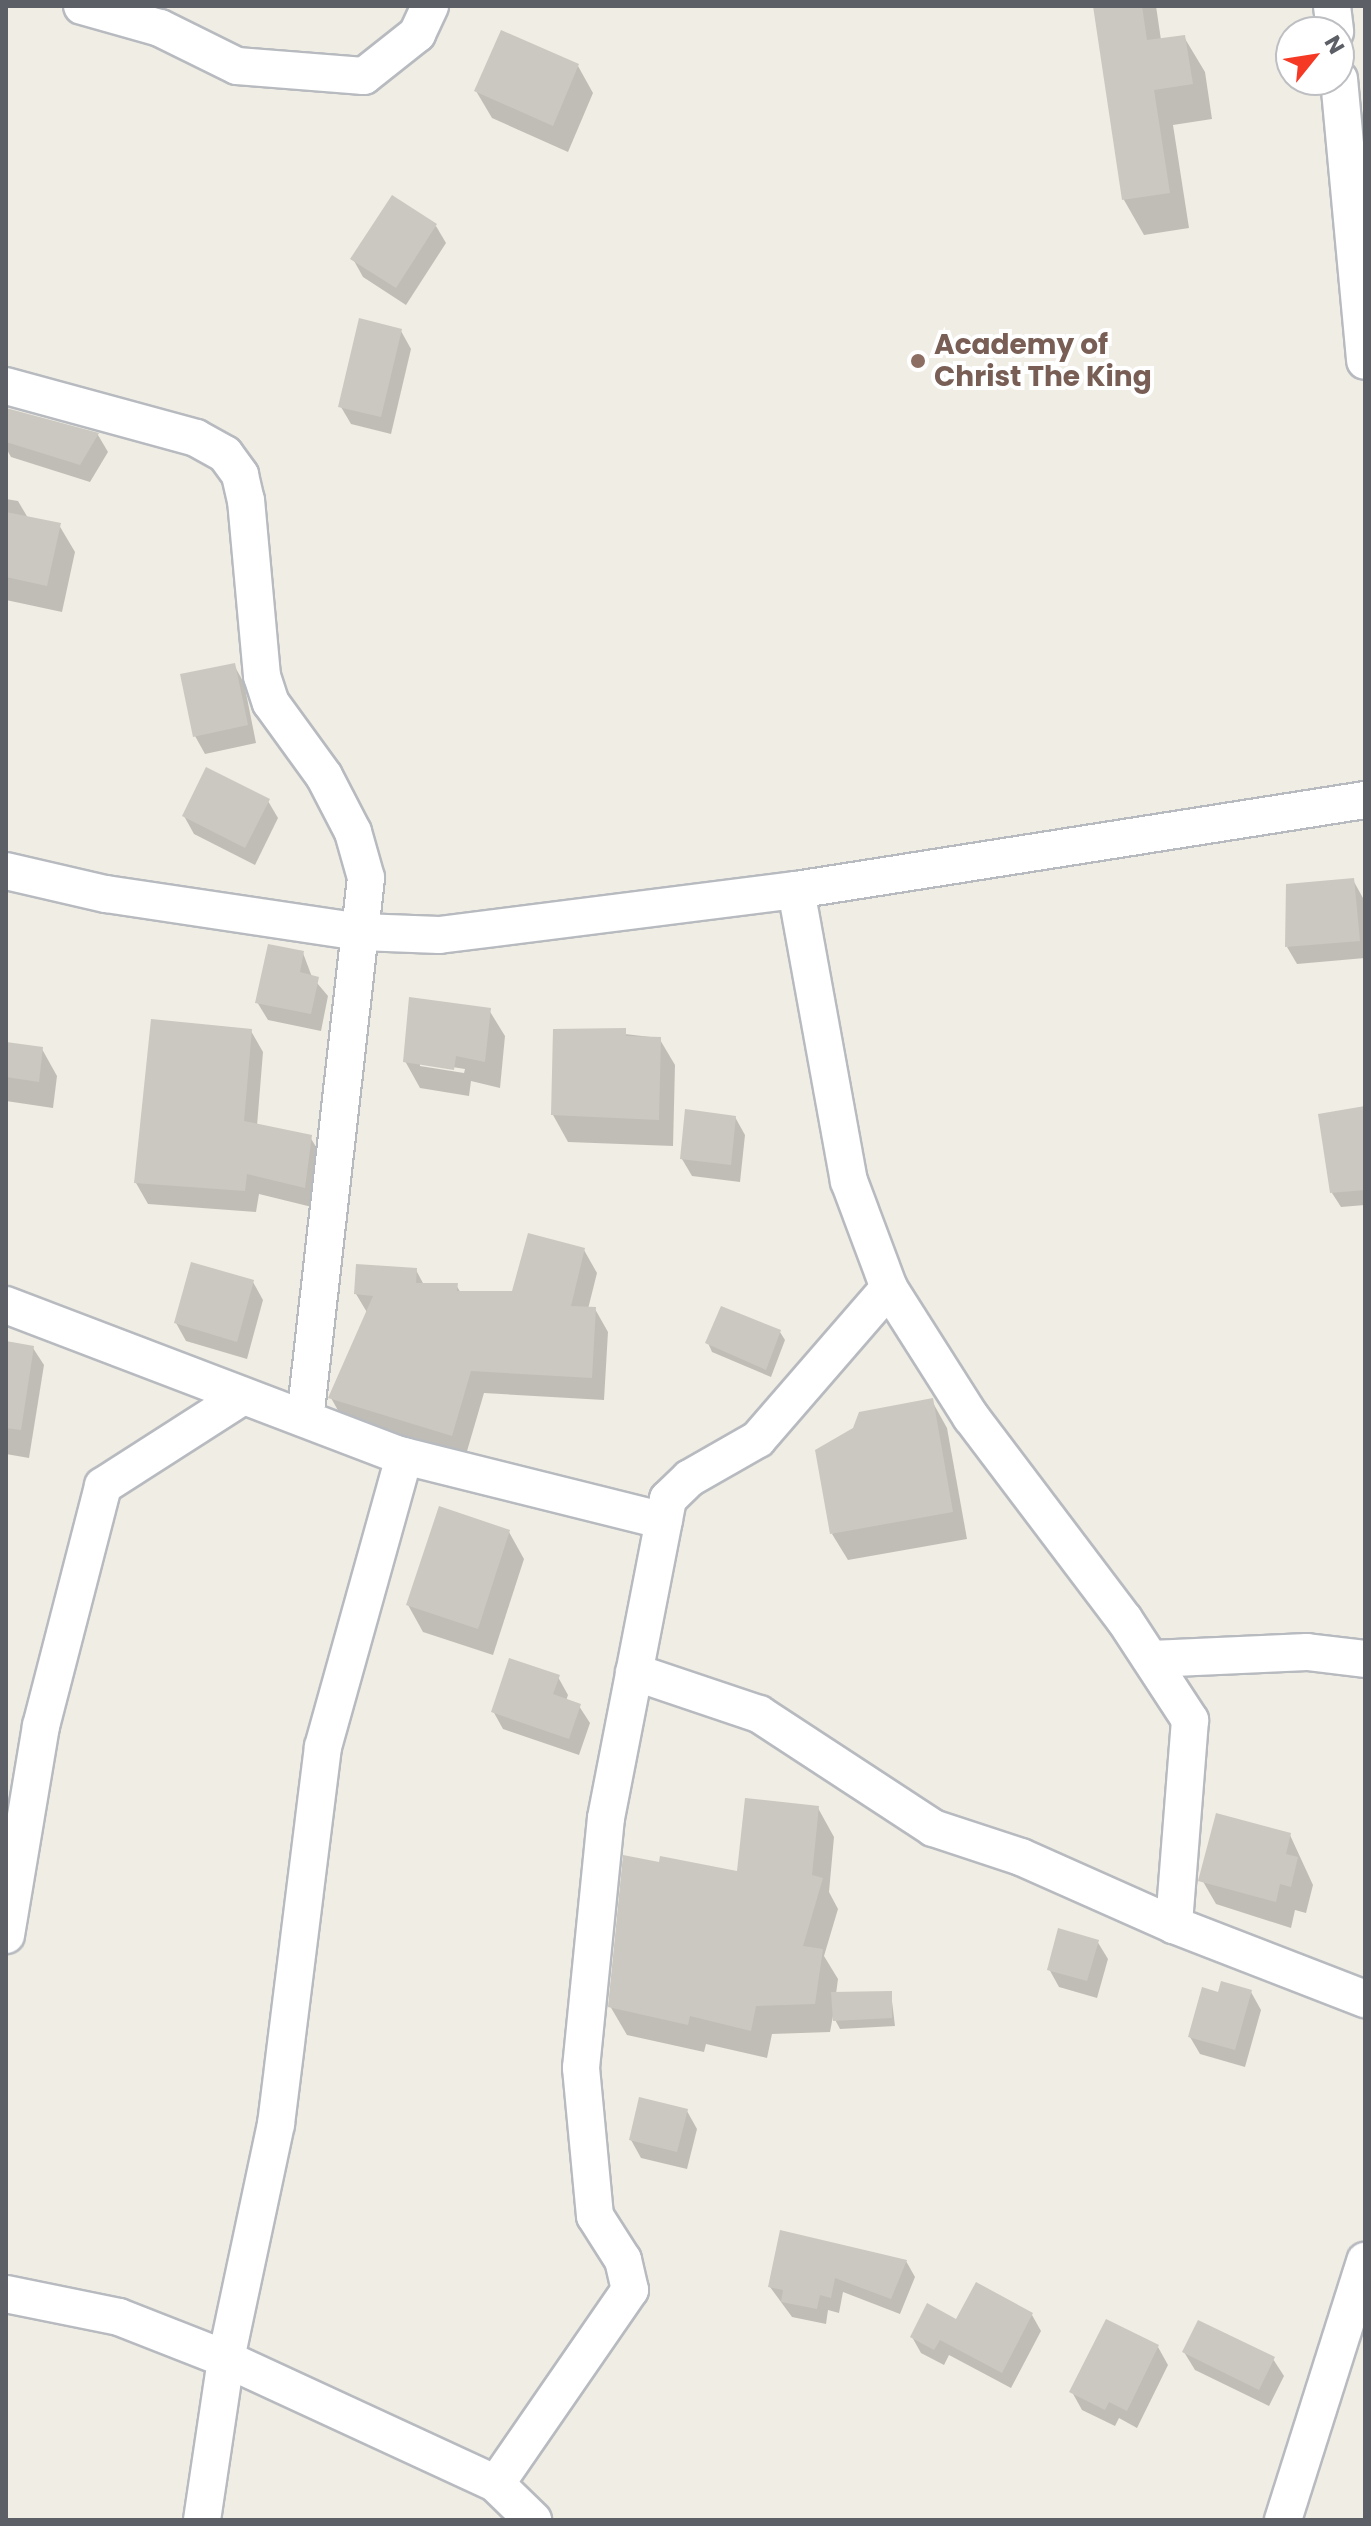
<!DOCTYPE html>
<html>
<head>
<meta charset="utf-8">
<style>
  body { margin:0 }
  #map { position:relative; width:1371px; height:2526px; overflow:hidden; background:#f0ede4; font-family:Poppins,sans-serif }
  div>[style] { position:absolute }
  [style*='--x'] { left:calc(var(--x)*1px); top:calc(var(--y)*1px); width:calc(var(--w)*1px); rotate:calc(var(--a)*1deg) }
  .shadow>* { inset:0; background:#0003 }
  .building>* { inset:0; background:#cbc8c1 }
  .roads { filter:drop-shadow(2px 0 #b7babf) drop-shadow(-2px 0 #b7babf) drop-shadow(0 2px #b7babf) drop-shadow(0 -2px #b7babf) }
  .minor>* { height:36px; margin:-18px; padding:0 18px; transform-origin:18px; border-radius:18px; background:#fff }
  .dots>* { width:22px; height:22px; translate:-50% -50%; box-sizing:border-box; border:4px solid #fff; border-radius:50% }
  span { translate:-50% -50%; white-space:nowrap; text-align:center; line-height:1.15; -webkit-text-stroke:8px #fff; paint-order:stroke }
  .education-label { font-size:28px; color:#785e54; font-weight:700 }
  .left { translate:0 -50%; text-align:left }
  .frame { position:absolute; inset:0; border:8px solid #5c6066; pointer-events:none }
  .north { position:absolute; left:1275px; top:16px; width:80px; height:80px; box-sizing:border-box; background:#fff; border:2px solid #bebfc2; border-radius:50%; rotate:60deg; font-size:22px; font-weight:700; line-height:32px; text-align:center; color:#5c6066 }
  .north::after { content:''; display:block; margin:auto; width:28px; height:36px; background:#f53925; clip-path:polygon(50% 0,100% 100%,50% 72%,0 100%) }
</style>
</head>
<body>
<div id="map">
  <div class="shadow">
    <div style="clip-path:polygon(1095px 6px,1156px 6px,1161px 40px,1184px 37px,1205px 72px,1212px 119px,1173px 125px,1189px 228px,1144px 235px,1124px 200px)"></div>
    <div style="clip-path:polygon(578px 66px,593px 93px,568px 152px,492px 118px,476px 91px)"></div>
    <div style="clip-path:polygon(436px 226px,446px 243px,406px 305px,363px 277px,353px 259px)"></div>
    <div style="clip-path:polygon(401px 331px,411px 349px,391px 434px,351px 424px,341px 407px)"></div>
    <div style="clip-path:polygon(6px 414px,98px 435px,108px 452px,90px 482px,11px 457px,6px 448px)"></div>
    <div style="clip-path:polygon(6px 499px,18px 501px,28px 518px,59px 525px,75px 552px,62px 612px,6px 600px)"></div>
    <div style="clip-path:polygon(234px 665px,244px 683px,256px 743px,205px 754px,195px 736px)"></div>
    <div style="clip-path:polygon(268px 801px,278px 818px,255px 865px,194px 834px,184px 816px)"></div>
    <div style="clip-path:polygon(1353px 880px,1363px 898px,1365px 958px,1297px 964px,1287px 947px)"></div>
    <div style="clip-path:polygon(303px 953px,312px 977px,328px 996px,321px 1031px,268px 1020px,257px 1002px)"></div>
    <div style="clip-path:polygon(evenodd,489px 1010px,505px 1036px,500px 1088px,471px 1081px,469px 1096px,420px 1088px,405px 1061px,489px 1010px,420px 1062px,465px 1069px,464px 1073px,420px 1066px,420px 1062px)"></div>
    <div style="clip-path:polygon(591px 1030px,659px 1038px,675px 1065px,673px 1146px,568px 1142px,553px 1115px)"></div>
    <div style="clip-path:polygon(251px 1031px,263px 1052px,257px 1126px,310px 1137px,323px 1158px,316px 1208px,259px 1194px,256px 1212px,148px 1204px,136px 1183px)"></div>
    <div style="clip-path:polygon(6px 1044px,42px 1049px,57px 1076px,53px 1108px,6px 1101px)"></div>
    <div style="clip-path:polygon(1365px 1109px,1365px 1205px,1341px 1207px,1332px 1193px)"></div>
    <div style="clip-path:polygon(735px 1117px,745px 1135px,740px 1182px,692px 1176px,682px 1159px)"></div>
    <div style="clip-path:polygon(584px 1250px,597px 1273px,588px 1309px,595px 1309px,608px 1332px,604px 1400px,484px 1393px,465px 1458px,344px 1421px,331px 1398px,368px 1314px,356px 1294px,416px 1270px,424px 1285px,456px 1285px,461px 1293px,514px 1293px)"></div>
    <div style="clip-path:polygon(253px 1282px,263px 1300px,247px 1359px,186px 1341px,176px 1323px)"></div>
    <div style="clip-path:polygon(780px 1332px,785px 1340px,771px 1377px,712px 1352px,708px 1343px)"></div>
    <div style="clip-path:polygon(6px 1343px,33px 1348px,44px 1365px,29px 1458px,6px 1454px)"></div>
    <div style="clip-path:polygon(932px 1401px,947px 1428px,967px 1539px,848px 1560px,832px 1534px)"></div>
    <div style="clip-path:polygon(509px 1532px,524px 1559px,493px 1655px,423px 1632px,408px 1605px)"></div>
    <div style="clip-path:polygon(558px 1677px,568px 1695px,566px 1701px,579px 1706px,590px 1723px,579px 1755px,503px 1729px,493px 1711px)"></div>
    <div style="clip-path:polygon(818px 1808px,834px 1837px,829px 1892px,838px 1909px,824px 1956px,838px 1979px,836px 1994px,891px 1993px,895px 2026px,840px 2029px,833px 2016px,830px 2032px,772px 2034px,767px 2058px,706px 2044px,704px 2052px,627px 2035px,610px 2006px,739px 1874px)"></div>
    <div style="clip-path:polygon(1290px 1835px,1313px 1885px,1306px 1913px,1295px 1910px,1291px 1928px,1216px 1904px,1201px 1878px)"></div>
    <div style="clip-path:polygon(1097px 1941px,1108px 1959px,1097px 1998px,1059px 1987px,1049px 1969px)"></div>
    <div style="clip-path:polygon(1251px 1992px,1261px 2010px,1245px 2067px,1200px 2054px,1190px 2037px)"></div>
    <div style="clip-path:polygon(687px 2111px,697px 2129px,687px 2169px,641px 2158px,631px 2140px)"></div>
    <div style="clip-path:polygon(906px 2261px,915px 2277px,900px 2314px,843px 2292px,839px 2313px,828px 2310px,826px 2324px,792px 2317px,770px 2287px)"></div>
    <div style="clip-path:polygon(1032px 2315px,1041px 2331px,1011px 2388px,949px 2355px,944px 2365px,921px 2353px,912px 2337px,957px 2322px)"></div>
    <div style="clip-path:polygon(1158px 2347px,1168px 2365px,1137px 2428px,1119px 2418px,1115px 2426px,1082px 2410px,1072px 2392px)"></div>
    <div style="clip-path:polygon(1184px 2352px,1273px 2359px,1284px 2376px,1269px 2406px,1195px 2370px)"></div>
  </div>
  <div class="building">
    <div style="clip-path:polygon(1093px 6px,1142px 6px,1147px 40px,1185px 35px,1193px 84px,1154px 90px,1170px 193px,1122px 200px)"></div>
    <div style="clip-path:polygon(501px 30px,579px 64px,553px 126px,474px 91px)"></div>
    <div style="clip-path:polygon(392px 195px,437px 224px,396px 288px,350px 259px)"></div>
    <div style="clip-path:polygon(359px 318px,402px 329px,381px 417px,338px 407px)"></div>
    <div style="clip-path:polygon(6px 408px,99px 433px,80px 465px,6px 442px)"></div>
    <div style="clip-path:polygon(6px 512px,61px 523px,47px 586px,6px 577px)"></div>
    <div style="clip-path:polygon(235px 663px,248px 725px,193px 737px,180px 674px)"></div>
    <div style="clip-path:polygon(206px 767px,270px 799px,245px 848px,182px 816px)"></div>
    <div style="clip-path:polygon(1354px 878px,1360px 941px,1285px 947px,1286px 884px)"></div>
    <div style="clip-path:polygon(268px 944px,304px 951px,300px 972px,319px 977px,311px 1014px,255px 1003px)"></div>
    <div style="clip-path:polygon(409px 997px,491px 1008px,485px 1062px,456px 1056px,454px 1070px,403px 1062px)"></div>
    <div style="clip-path:polygon(151px 1019px,252px 1029px,244px 1121px,312px 1135px,305px 1188px,247px 1174px,245px 1191px,134px 1183px)"></div>
    <div style="clip-path:polygon(626px 1028px,626px 1036px,661px 1037px,659px 1120px,551px 1115px,553px 1029px)"></div>
    <div style="clip-path:polygon(6px 1042px,43px 1047px,39px 1082px,6px 1077px)"></div>
    <div style="clip-path:polygon(1365px 1106px,1365px 1190px,1330px 1193px,1318px 1114px)"></div>
    <div style="clip-path:polygon(685px 1109px,736px 1116px,731px 1165px,680px 1159px)"></div>
    <div style="clip-path:polygon(528px 1233px,585px 1248px,571px 1306px,596px 1307px,592px 1378px,471px 1371px,452px 1436px,328px 1398px,373px 1296px,354px 1294px,356px 1264px,417px 1268px,416px 1283px,458px 1283px,457px 1291px,512px 1291px)"></div>
    <div style="clip-path:polygon(191px 1262px,254px 1280px,237px 1342px,174px 1323px)"></div>
    <div style="clip-path:polygon(721px 1306px,781px 1330px,766px 1370px,705px 1343px)"></div>
    <div style="clip-path:polygon(6px 1341px,34px 1346px,21px 1430px,6px 1428px)"></div>
    <div style="clip-path:polygon(933px 1398px,953px 1512px,830px 1534px,815px 1450px,853px 1428px,859px 1412px)"></div>
    <div style="clip-path:polygon(439px 1506px,510px 1530px,478px 1629px,406px 1605px)"></div>
    <div style="clip-path:polygon(509px 1658px,560px 1675px,553px 1694px,581px 1704px,569px 1739px,491px 1712px)"></div>
    <div style="clip-path:polygon(745px 1798px,819px 1806px,812px 1875px,823px 1878px,803px 1946px,823px 1949px,815px 2004px,756px 2006px,751px 2031px,690px 2016px,688px 2025px,608px 2007px,623px 1855px,659px 1862px,660px 1856px,737px 1871px)"></div>
    <div style="clip-path:polygon(1216px 1813px,1291px 1833px,1286px 1854px,1298px 1857px,1291px 1887px,1280px 1884px,1276px 1902px,1198px 1881px)"></div>
    <div style="clip-path:polygon(1058px 1928px,1099px 1940px,1087px 1981px,1047px 1970px)"></div>
    <div style="clip-path:polygon(1221px 1981px,1252px 1990px,1235px 2050px,1188px 2037px,1202px 1987px,1218px 1992px)"></div>
    <div style="clip-path:polygon(892px 1991px,892px 2018px,833px 2021px,831px 1992px)"></div>
    <div style="clip-path:polygon(639px 2097px,688px 2109px,677px 2152px,629px 2140px)"></div>
    <div style="clip-path:polygon(780px 2230px,907px 2260px,891px 2299px,835px 2278px,831px 2298px,820px 2295px,817px 2309px,781px 2302px,783px 2290px,768px 2287px)"></div>
    <div style="clip-path:polygon(976px 2282px,1033px 2313px,1002px 2373px,940px 2340px,934px 2350px,910px 2337px,927px 2303px,956px 2319px)"></div>
    <div style="clip-path:polygon(1106px 2319px,1159px 2345px,1127px 2411px,1109px 2402px,1105px 2410px,1069px 2392px)"></div>
    <div style="clip-path:polygon(1198px 2320px,1275px 2357px,1259px 2390px,1182px 2352px)"></div>
  </div>
  <div class="roads">
    <div class="minor">
      <div style="--x:82;--y:6;--w:81;--a:15.8"></div>
      <div style="--x:160;--y:28;--w:86;--a:26.3"></div>
      <div style="--x:237;--y:66;--w:127;--a:4.5"></div>
      <div style="--x:364;--y:76;--w:68;--a:-38.4"></div>
      <div style="--x:417;--y:34;--w:31;--a:-65"></div>
      <div style="--x:1332;--y:6;--w:26;--a:83"></div>
      <div style="--x:1339;--y:79;--w:283;--a:84.7"></div>
      <div style="--x:6;--y:386;--w:197;--a:15.3"></div>
      <div style="--x:196;--y:438;--w:33;--a:29"></div>
      <div style="--x:225;--y:454;--w:26;--a:54"></div>
      <div style="--x:240;--y:475;--w:26;--a:77"></div>
      <div style="--x:246;--y:500;--w:177;--a:84.8"></div>
      <div style="--x:262;--y:676;--w:28;--a:72"></div>
      <div style="--x:271;--y:703;--w:90;--a:54"></div>
      <div style="--x:324;--y:776;--w:63;--a:62.6"></div>
      <div style="--x:353;--y:832;--w:48;--a:74.2"></div>
      <div style="--x:366;--y:878;--w:544;--a:96.43"></div>
      <div style="--x:6;--y:871;--w:103;--a:13"></div>
      <div style="--x:106;--y:894;--w:258;--a:8.5"></div>
      <div style="--x:361;--y:932;--w:78;--a:2.2"></div>
      <div style="--x:439;--y:935;--w:360;--a:-7.2"></div>
      <div style="--x:796;--y:890;--w:576;--a:-8.99"></div>
      <div style="--x:796;--y:890;--w:296;--a:79.7"></div>
      <div style="--x:849;--y:1181;--w:114;--a:69.5"></div>
      <div style="--x:889;--y:1288;--w:153;--a:57.6"></div>
      <div style="--x:971;--y:1417;--w:253;--a:52.9"></div>
      <div style="--x:1124;--y:1619;--w:121;--a:56.8"></div>
      <div style="--x:1190;--y:1720;--w:206;--a:94.5"></div>
      <div style="--x:6;--y:1305;--w:417;--a:20.9"></div>
      <div style="--x:396;--y:1454;--w:276;--a:14"></div>
      <div style="--x:1152;--y:1659;--w:155;--a:-2.6"></div>
      <div style="--x:1307;--y:1652;--w:58;--a:6.9"></div>
      <div style="--x:634;--y:1672;--w:132;--a:18.6"></div>
      <div style="--x:759;--y:1714;--w:208;--a:33.2"></div>
      <div style="--x:933;--y:1828;--w:93;--a:18.2"></div>
      <div style="--x:1021;--y:1857;--w:167;--a:24"></div>
      <div style="--x:1174;--y:1925;--w:205;--a:21.2"></div>
      <div style="--x:6;--y:1935;--w:212;--a:-80.5"></div>
      <div style="--x:41;--y:1726;--w:248;--a:-75.5"></div>
      <div style="--x:103;--y:1486;--w:166;--a:-32.7"></div>
      <div style="--x:6;--y:2294;--w:115;--a:11.5"></div>
      <div style="--x:119;--y:2317;--w:115;--a:21.4"></div>
      <div style="--x:226;--y:2359;--w:298;--a:24.8"></div>
      <div style="--x:496;--y:2484;--w:52;--a:44.2"></div>
      <div style="--x:496;--y:2484;--w:236;--a:-55.4"></div>
      <div style="--x:630;--y:2290;--w:31;--a:-103"></div>
      <div style="--x:623;--y:2260;--w:52;--a:-122.5"></div>
      <div style="--x:595;--y:2216;--w:149;--a:-95.4"></div>
      <div style="--x:581;--y:2068;--w:251;--a:-84.3"></div>
      <div style="--x:606;--y:1818;--w:325;--a:-79"></div>
      <div style="--x:668;--y:1499;--w:30;--a:-44"></div>
      <div style="--x:690;--y:1478;--w:78;--a:-29.8"></div>
      <div style="--x:758;--y:1439;--w:200;--a:-49.1"></div>
      <div style="--x:202;--y:2520;--w:163;--a:-81.5"></div>
      <div style="--x:226;--y:2359;--w:240;--a:-78"></div>
      <div style="--x:276;--y:2124;--w:380;--a:-82.9"></div>
      <div style="--x:323;--y:1747;--w:302;--a:-74.4"></div>
      <div style="--x:1283;--y:2520;--w:272;--a:-72.4"></div>
    </div>
  </div>
  <div class="dots">
    <div style="left:918px;top:361px;background:#8d6e63"></div>
  </div>
  <div class="education-label">
    <span class="left" style="left:934px;top:361px">Academy of<br>Christ The King</span>
  </div>
  <div class="frame"></div>
  <div class="north">N</div>
</div>
</body>
</html>
